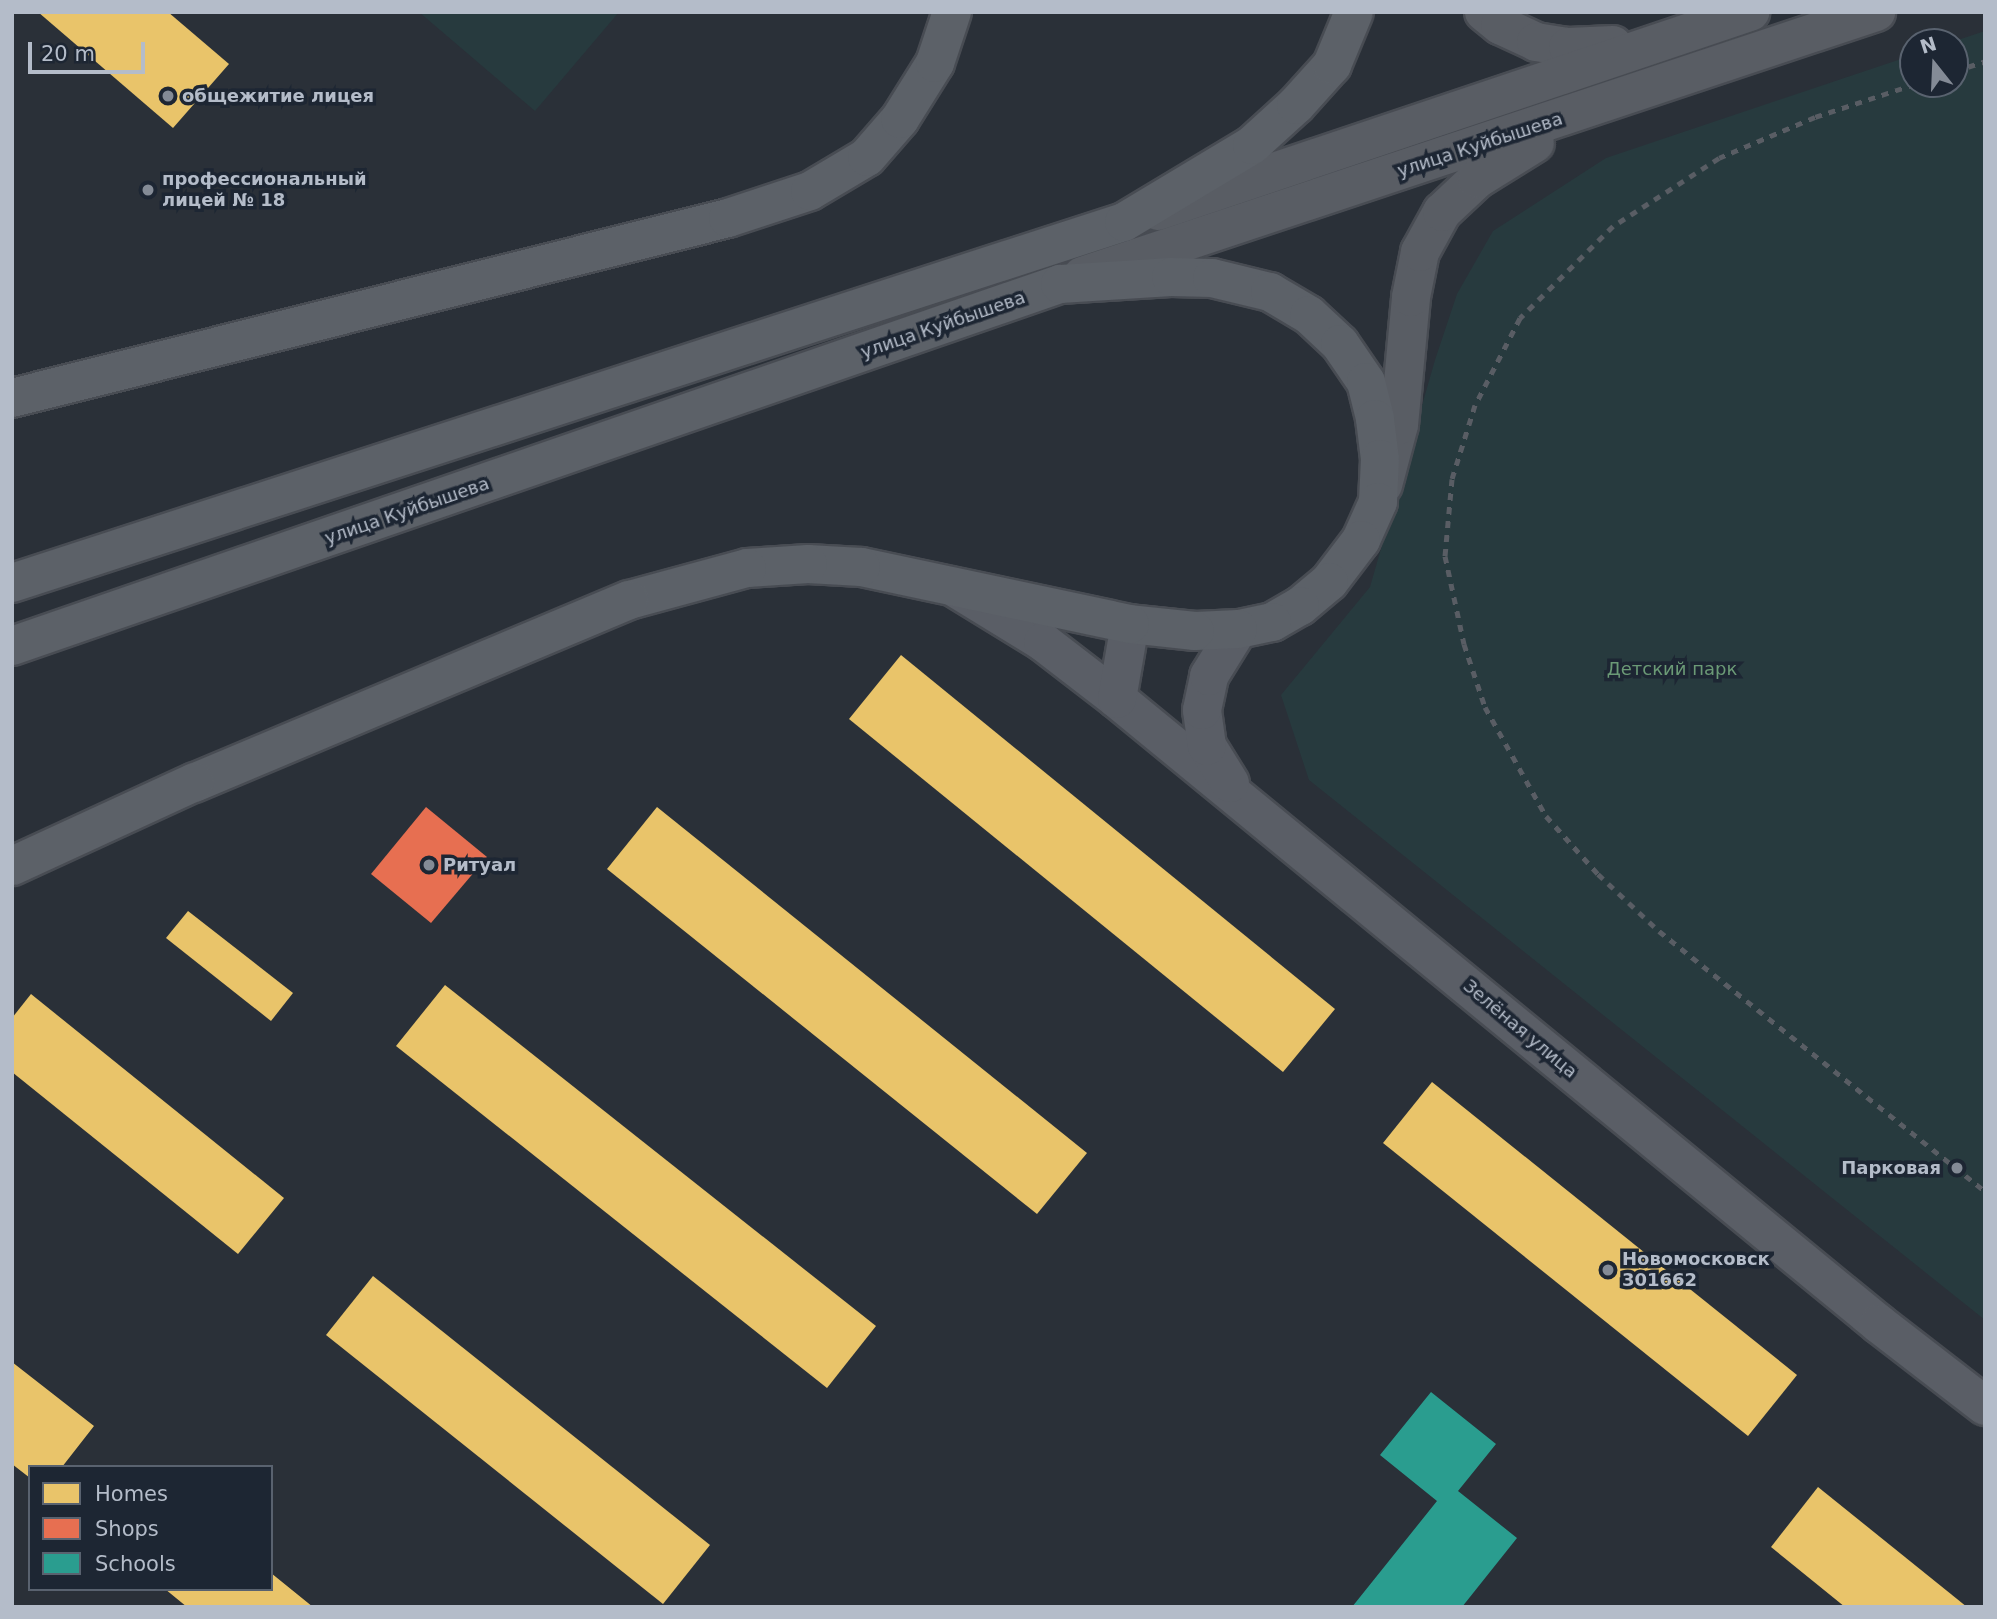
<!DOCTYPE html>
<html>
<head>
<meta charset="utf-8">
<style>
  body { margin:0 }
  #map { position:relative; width:1997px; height:1619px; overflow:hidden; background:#2a3038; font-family:"DejaVu Sans",sans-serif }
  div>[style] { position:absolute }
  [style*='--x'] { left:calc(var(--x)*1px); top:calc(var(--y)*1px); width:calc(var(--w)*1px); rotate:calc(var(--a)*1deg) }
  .green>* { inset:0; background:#273a3e }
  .homes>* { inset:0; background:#e9c46a }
  .shops>* { inset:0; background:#e76f51 }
  .schools>* { inset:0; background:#2a9d8f }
  .roads { filter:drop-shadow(2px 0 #484c53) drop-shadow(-2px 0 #484c53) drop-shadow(0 2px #484c53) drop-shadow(0 -2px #484c53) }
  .minor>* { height:38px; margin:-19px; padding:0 19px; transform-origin:19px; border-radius:19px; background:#5a5e66 }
  .secondary>* { height:38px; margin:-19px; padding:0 19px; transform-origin:19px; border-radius:19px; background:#595d64 }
  .primary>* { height:38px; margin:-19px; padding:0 19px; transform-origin:19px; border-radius:19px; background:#5c6168 }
  .rail>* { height:5px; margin-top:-2.5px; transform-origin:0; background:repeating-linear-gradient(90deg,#595d64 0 7px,transparent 0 14px) }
  .dots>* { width:19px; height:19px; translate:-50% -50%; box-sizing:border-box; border:4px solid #1d2633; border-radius:50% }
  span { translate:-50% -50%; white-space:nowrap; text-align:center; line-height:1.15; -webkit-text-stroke:7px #1d2633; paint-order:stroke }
  .poi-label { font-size:18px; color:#b4bcc9; font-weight:700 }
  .left { translate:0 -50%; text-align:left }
  .right { translate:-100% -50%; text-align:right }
  .street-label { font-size:18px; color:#b4bcc9 }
  .park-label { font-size:18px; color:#6b9a76 }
  .frame { position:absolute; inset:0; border:14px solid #b4bcc9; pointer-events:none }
  .legend { position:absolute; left:28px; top:1465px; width:245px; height:126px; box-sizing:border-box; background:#1d2633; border:2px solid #59626f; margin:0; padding:9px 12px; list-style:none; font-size:21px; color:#b4bcc9 }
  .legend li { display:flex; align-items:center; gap:14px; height:35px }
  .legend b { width:35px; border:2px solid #59626f }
  .north { position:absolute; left:1899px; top:28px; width:70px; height:70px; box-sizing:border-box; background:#1d2633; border:2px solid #59626f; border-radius:50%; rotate:342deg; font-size:19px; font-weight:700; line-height:28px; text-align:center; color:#b4bcc9 }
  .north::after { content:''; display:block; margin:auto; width:24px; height:32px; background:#848b96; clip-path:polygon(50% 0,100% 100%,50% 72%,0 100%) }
  .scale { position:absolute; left:28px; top:42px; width:117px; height:32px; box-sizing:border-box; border:4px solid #b4bcc9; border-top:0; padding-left:9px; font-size:21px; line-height:24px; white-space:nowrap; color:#b4bcc9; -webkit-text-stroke:5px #1d2633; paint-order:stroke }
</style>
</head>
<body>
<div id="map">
  <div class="green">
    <div style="clip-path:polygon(419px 12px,619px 12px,535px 111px)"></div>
    <div style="clip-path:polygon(1985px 31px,1985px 1320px,1309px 780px,1281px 695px,1370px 587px,1435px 360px,1457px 294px,1493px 231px,1606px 158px,1913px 55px,1913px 84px,1955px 84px,1955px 42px,1952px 42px)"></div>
  </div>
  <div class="homes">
    <div style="clip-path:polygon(38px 12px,168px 12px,229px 64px,173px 128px)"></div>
    <div style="clip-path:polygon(901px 655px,1335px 1009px,1283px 1072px,849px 719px)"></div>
    <div style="clip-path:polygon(657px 807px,1087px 1153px,1037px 1214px,607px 869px)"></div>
    <div style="clip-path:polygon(188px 911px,293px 993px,271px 1021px,166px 938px)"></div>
    <div style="clip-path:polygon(445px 985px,876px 1326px,827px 1388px,396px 1046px)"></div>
    <div style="clip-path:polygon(31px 994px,284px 1198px,238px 1254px,12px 1072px,12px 1018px)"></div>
    <div style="clip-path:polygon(1432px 1082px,1797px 1375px,1748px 1436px,1383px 1143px)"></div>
    <div style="clip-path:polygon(373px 1276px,710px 1545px,663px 1604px,326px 1335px)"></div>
    <div style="clip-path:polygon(12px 1362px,94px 1426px,62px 1467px,30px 1467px,30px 1478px,12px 1464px)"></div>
    <div style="clip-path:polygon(1818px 1487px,1967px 1607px,1845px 1607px,1771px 1547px)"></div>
    <div style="clip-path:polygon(271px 1573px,313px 1607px,187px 1607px,165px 1589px,271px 1589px)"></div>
  </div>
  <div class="shops">
    <div style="clip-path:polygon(426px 807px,487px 857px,431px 923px,371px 874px)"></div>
  </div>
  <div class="schools">
    <div style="clip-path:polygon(1431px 1392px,1496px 1444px,1458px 1491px,1517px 1538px,1462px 1607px,1352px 1607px,1437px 1501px,1380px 1455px)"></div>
  </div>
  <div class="roads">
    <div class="minor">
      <div style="--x:957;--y:589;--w:101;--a:31.6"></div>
      <div style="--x:1043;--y:642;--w:93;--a:37.6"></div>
      <div style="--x:1117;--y:699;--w:986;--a:39.36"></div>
      <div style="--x:1879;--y:1324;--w:134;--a:37.7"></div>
      <div style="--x:1117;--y:699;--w:76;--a:-80.2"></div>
      <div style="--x:1230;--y:783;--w:44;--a:-121.9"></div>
      <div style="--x:1207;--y:746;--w:36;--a:-98"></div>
      <div style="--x:1202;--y:710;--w:35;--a:-78"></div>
      <div style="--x:1209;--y:676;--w:55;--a:-58.3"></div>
    </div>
    <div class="secondary">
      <div style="--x:1484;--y:12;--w:21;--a:39"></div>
      <div style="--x:1500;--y:25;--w:40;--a:25"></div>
      <div style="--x:1536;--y:42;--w:32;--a:9"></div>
      <div style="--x:1568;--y:47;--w:45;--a:-2.5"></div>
      <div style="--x:1158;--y:211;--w:625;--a:-18.58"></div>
      <div style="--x:1082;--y:276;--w:837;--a:-18.39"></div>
      <div style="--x:1383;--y:485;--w:62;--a:-75.1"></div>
      <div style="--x:1399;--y:425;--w:129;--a:-84.6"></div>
      <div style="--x:1411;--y:297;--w:46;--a:-78.7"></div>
      <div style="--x:1420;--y:252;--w:46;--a:-61.2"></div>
      <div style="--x:1442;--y:212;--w:48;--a:-43.3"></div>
      <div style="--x:1477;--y:179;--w:68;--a:-31.8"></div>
    </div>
    <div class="primary">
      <div style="--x:12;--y:398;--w:738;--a:-14.11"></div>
      <div style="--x:728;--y:218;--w:86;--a:-18.2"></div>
      <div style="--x:810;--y:191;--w:66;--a:-30.8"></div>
      <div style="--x:867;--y:157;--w:50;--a:-49"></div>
      <div style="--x:900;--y:119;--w:66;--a:-58"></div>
      <div style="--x:935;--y:63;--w:54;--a:-71.6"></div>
      <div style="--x:12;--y:583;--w:1169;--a:-17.99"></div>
      <div style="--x:1124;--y:222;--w:149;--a:-31"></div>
      <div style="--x:1252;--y:145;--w:59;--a:-42.3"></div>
      <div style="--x:1296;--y:105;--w:54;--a:-48"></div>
      <div style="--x:1332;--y:65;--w:57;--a:-67.5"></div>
      <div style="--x:12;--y:646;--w:1109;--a:-19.06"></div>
      <div style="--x:1060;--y:284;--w:111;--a:-3.6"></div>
      <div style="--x:1171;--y:277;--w:41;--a:1.4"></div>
      <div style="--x:1212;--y:278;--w:60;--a:13.6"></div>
      <div style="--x:1270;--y:292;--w:45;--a:30.5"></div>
      <div style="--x:1309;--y:315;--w:42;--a:43.1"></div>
      <div style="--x:1340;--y:344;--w:46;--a:55.6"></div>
      <div style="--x:1366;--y:382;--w:38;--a:76"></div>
      <div style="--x:1375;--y:419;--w:40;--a:82.9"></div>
      <div style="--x:1380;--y:459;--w:43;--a:92.7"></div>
      <div style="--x:1378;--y:502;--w:42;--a:114.1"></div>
      <div style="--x:1361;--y:540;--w:53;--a:127.3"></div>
      <div style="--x:1329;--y:582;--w:38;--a:140"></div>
      <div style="--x:1300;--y:606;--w:32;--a:150"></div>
      <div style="--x:1272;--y:622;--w:35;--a:168"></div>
      <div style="--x:1238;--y:629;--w:43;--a:177.3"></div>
      <div style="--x:1195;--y:631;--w:65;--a:-173.9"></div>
      <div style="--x:1130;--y:624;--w:275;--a:-168"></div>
      <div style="--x:861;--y:567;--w:53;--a:-176.8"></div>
      <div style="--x:808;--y:564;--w:61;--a:176.2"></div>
      <div style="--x:747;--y:568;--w:122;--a:164.8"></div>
      <div style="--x:629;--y:600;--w:471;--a:157.2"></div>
      <div style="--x:195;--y:782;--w:201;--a:155.3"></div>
    </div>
  </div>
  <div class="rail">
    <div style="--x:1955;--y:71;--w:32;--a:-18"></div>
    <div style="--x:1915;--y:84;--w:105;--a:161.7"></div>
    <div style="--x:1815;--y:117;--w:104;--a:156.9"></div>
    <div style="--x:1719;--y:158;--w:126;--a:147.3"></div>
    <div style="--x:1613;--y:226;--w:131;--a:135.3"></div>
    <div style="--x:1520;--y:318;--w:98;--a:117.3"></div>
    <div style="--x:1475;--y:405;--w:77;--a:107.3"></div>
    <div style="--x:1452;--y:479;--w:77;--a:95.2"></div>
    <div style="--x:1445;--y:556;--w:90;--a:77.8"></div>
    <div style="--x:1464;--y:644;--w:66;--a:71.6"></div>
    <div style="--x:1485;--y:707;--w:125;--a:60.8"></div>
    <div style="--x:1546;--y:816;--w:78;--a:48.1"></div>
    <div style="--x:1598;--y:874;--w:83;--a:43.1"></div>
    <div style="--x:1659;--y:931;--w:417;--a:38.6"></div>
  </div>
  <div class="dots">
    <div style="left:168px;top:96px;background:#848b96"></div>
    <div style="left:148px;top:190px;background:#848b96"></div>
    <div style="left:429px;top:865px;background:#848b96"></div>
    <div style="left:1957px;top:1168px;background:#848b96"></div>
    <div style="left:1608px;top:1270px;background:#848b96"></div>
  </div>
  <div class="poi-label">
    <span class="left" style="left:182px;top:96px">общежитие лицея</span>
    <span class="left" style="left:162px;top:190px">профессиональный<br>лицей № 18</span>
    <span class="left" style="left:443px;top:865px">Ритуал</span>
    <span class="right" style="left:1941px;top:1168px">Парковая</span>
    <span class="left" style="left:1622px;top:1270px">Новомосковск<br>301662</span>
  </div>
  <div class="street-label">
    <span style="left:1480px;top:145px;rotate:-18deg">улица Куйбышева</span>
    <span style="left:943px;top:325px;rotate:-19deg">улица Куйбышева</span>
    <span style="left:407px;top:511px;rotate:-19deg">улица Куйбышева</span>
    <span style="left:1520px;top:1029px;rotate:40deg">Зелёная улица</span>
  </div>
  <div class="park-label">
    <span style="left:1672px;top:669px">Детский парк</span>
  </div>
  <div class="frame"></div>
  <ul class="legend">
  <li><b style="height:19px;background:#e9c46a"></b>Homes</li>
  <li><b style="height:19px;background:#e76f51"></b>Shops</li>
  <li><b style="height:19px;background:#2a9d8f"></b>Schools</li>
  </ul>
  <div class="north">N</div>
  <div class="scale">20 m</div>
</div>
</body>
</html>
